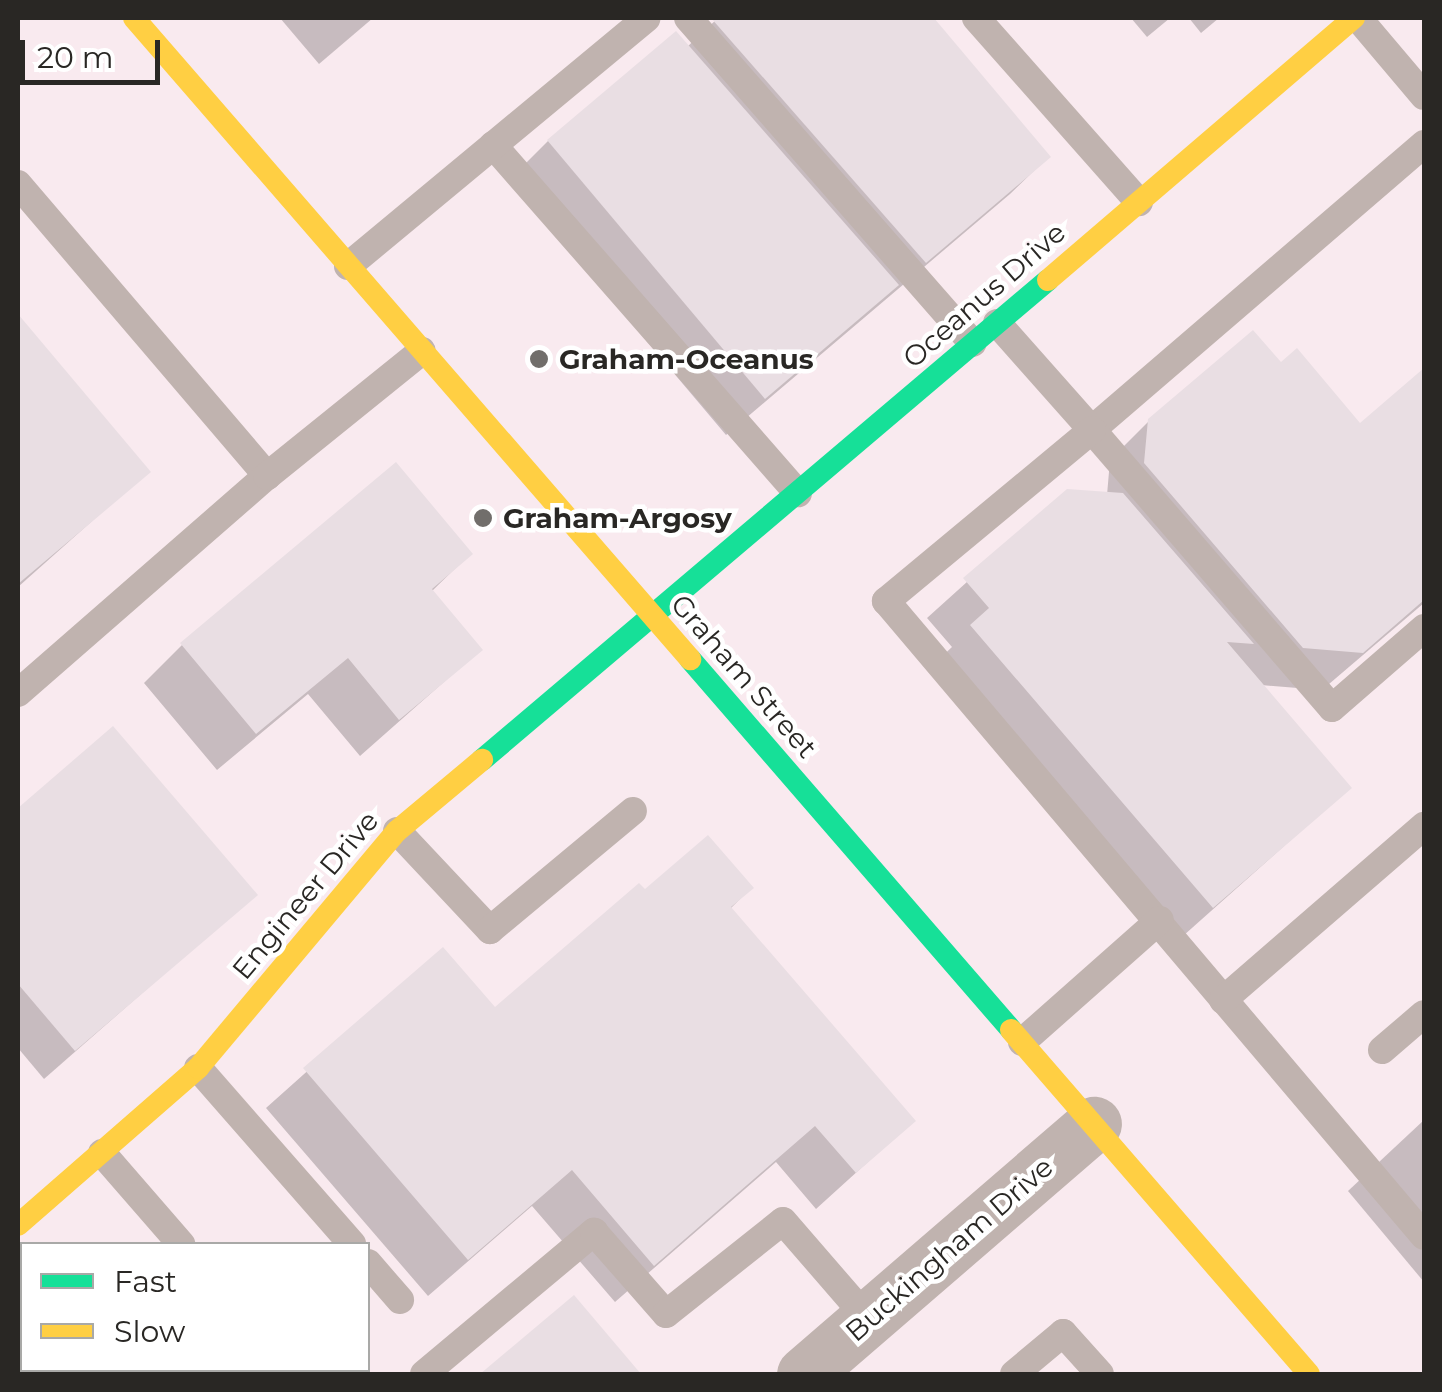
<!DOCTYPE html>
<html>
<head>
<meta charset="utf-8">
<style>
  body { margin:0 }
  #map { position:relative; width:1442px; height:1392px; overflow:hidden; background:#f6f3f0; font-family:Montserrat,sans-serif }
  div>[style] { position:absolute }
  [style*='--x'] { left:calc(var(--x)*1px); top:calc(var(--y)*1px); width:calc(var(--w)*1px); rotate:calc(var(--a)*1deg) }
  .industrial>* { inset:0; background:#f9eaef }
  .shadow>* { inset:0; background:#0003 }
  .building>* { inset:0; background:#e9dee3 }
  .lane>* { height:28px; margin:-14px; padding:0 14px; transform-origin:14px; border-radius:14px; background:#c0b3af }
  .street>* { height:55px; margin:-27.5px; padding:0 27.5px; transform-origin:27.5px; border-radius:27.5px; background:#c0b3af }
  .fast>* { height:22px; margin:-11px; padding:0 11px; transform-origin:11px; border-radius:11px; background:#16e098 }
  .slow>* { height:22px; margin:-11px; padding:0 11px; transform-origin:11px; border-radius:11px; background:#ffcf43 }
  .dots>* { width:28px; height:28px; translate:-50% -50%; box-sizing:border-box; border:5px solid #fff; border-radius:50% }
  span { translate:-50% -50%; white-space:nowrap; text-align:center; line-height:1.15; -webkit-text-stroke:9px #fff; paint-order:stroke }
  .street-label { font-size:28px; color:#292724 }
  .poi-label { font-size:28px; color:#292724; font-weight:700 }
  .left { translate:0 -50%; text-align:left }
  .frame { position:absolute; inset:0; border:20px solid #292724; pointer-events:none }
  .legend { position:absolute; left:20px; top:1242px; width:350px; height:130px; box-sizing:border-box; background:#fff; border:2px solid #a9a9a7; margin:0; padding:12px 18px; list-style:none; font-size:30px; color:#292724 }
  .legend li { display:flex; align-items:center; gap:20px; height:50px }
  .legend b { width:50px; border:2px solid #a9a9a7 }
  .scale { position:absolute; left:20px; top:40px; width:140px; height:45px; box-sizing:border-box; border:5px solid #292724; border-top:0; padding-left:12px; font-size:30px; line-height:35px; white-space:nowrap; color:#292724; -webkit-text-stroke:8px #fff; paint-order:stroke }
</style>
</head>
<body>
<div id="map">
  <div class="industrial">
    <div style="clip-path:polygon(evenodd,18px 18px,1424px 18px,1424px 1374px,18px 1374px,18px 18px,22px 1244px,368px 1244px,368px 1370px,22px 1370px,22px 1244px)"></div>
  </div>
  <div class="shadow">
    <div style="clip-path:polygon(280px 18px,373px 18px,319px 64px)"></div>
    <div style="clip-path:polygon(718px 18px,930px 18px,1048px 157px,1010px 194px,726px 435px,510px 179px,548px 141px,687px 47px)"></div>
    <div style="clip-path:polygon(1131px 18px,1170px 18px,1147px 37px)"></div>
    <div style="clip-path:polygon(1189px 18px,1219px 18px,1201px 33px)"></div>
    <div style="clip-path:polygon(18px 318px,147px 472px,18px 587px)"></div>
    <div style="clip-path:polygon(1280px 366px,1360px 426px,1424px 371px,1424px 603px,1322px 690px,1261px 685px,1349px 788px,1174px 944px,934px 664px,952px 647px,927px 618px,1067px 492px,1107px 495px,1110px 460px,1149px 421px)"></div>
    <div style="clip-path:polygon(470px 554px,431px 592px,480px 650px,360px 756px,308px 694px,217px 770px,144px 683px,182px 645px)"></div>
    <div style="clip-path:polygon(112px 730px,254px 895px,44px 1079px,18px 1048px,18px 811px)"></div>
    <div style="clip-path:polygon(751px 888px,730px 909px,913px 1121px,816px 1209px,776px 1162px,615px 1302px,532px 1206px,428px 1296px,266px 1108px,443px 950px,495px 1010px,645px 893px)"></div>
    <div style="clip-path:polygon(1424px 1120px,1424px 1282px,1348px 1191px)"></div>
    <div style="clip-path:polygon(573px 1298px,638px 1374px,484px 1374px)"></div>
    <div style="clip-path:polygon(22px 1332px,22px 1370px,180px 1370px,184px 1374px,18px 1374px,18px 1337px)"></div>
  </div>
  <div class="building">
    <div style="clip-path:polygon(711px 18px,934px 18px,1051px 157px,926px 263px)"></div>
    <div style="clip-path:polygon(676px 31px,899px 285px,765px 399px,547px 140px)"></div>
    <div style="clip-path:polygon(18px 314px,151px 472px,18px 584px)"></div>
    <div style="clip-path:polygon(1253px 330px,1281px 362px,1297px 348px,1360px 423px,1424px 368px,1424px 600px,1363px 653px,1303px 648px,1144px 463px,1148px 419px)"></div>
    <div style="clip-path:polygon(396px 462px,473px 554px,432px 589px,483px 650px,399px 720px,348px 658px,256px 734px,180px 643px)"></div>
    <div style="clip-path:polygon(1067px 489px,1123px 493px,1254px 644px,1227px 642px,1352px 788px,1213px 908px,970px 625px,989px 608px,963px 578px)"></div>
    <div style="clip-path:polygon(113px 726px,258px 895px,75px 1051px,18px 984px,18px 808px)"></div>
    <div style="clip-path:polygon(708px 835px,754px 888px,731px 907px,916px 1121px,856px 1173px,815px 1126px,654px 1266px,572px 1170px,468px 1260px,303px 1068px,443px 947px,495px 1007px,639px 883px,645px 889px)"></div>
    <div style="clip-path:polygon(574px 1295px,641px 1374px,480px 1374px)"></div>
  </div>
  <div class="lane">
    <div style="--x:688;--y:18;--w:432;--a:48.8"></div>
    <div style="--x:976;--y:18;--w:246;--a:48.5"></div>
    <div style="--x:1358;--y:18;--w:102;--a:49.8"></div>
    <div style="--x:1424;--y:144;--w:438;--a:139.3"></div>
    <div style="--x:1092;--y:430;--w:367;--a:49.2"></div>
    <div style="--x:1332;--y:708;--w:122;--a:-41"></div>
    <div style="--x:493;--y:145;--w:463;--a:48.8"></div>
    <div style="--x:18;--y:184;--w:384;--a:49.5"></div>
    <div style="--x:348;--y:266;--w:388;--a:-39.7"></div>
    <div style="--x:997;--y:323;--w:143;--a:48.4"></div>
    <div style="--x:1092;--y:430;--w:268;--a:140.3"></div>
    <div style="--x:886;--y:601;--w:832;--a:49.73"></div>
    <div style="--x:18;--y:693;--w:330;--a:-41.1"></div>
    <div style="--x:267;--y:476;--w:199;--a:-38.9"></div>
    <div style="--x:397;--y:831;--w:136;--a:46.8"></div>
    <div style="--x:490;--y:930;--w:186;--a:-39.8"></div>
    <div style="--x:1223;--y:1000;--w:266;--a:-40.9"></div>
    <div style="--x:1022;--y:1042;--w:184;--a:-41.5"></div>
    <div style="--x:1382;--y:1050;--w:55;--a:-40.6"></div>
    <div style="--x:198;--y:1068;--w:234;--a:48.8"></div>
    <div style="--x:102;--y:1153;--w:121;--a:49"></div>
    <div style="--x:368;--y:1263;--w:49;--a:49.1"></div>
    <div style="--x:292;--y:1370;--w:6;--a:39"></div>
    <div style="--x:424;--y:1374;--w:222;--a:-39.9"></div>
    <div style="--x:594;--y:1232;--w:109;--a:48.7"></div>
    <div style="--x:666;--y:1314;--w:149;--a:-38.5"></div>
    <div style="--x:783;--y:1221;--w:130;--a:49.1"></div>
    <div style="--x:1014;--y:1374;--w:64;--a:-39.9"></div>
    <div style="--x:1063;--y:1333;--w:55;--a:47.9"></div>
  </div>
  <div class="street">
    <div style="--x:804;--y:1374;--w:383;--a:-40.8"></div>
  </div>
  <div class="fast">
    <div style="--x:690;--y:659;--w:491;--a:49.1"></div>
    <div style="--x:482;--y:760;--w:742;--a:-40.3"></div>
  </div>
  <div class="slow">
    <div style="--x:134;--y:18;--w:849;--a:49.06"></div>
    <div style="--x:1048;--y:280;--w:403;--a:-40.6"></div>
    <div style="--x:1011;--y:1030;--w:455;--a:49.1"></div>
    <div style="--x:18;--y:1225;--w:239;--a:-41.1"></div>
    <div style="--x:198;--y:1068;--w:309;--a:-50"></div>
    <div style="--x:397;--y:831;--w:111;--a:-39.9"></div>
  </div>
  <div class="dots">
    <div style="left:539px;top:359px;background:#716e6b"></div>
    <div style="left:483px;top:518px;background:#716e6b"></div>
  </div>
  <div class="street-label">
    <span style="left:984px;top:295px;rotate:-41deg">Oceanus Drive</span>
    <span style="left:744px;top:676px;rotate:49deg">Graham Street</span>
    <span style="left:305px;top:895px;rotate:-50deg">Engineer Drive</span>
    <span style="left:949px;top:1249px;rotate:-41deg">Buckingham Drive</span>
  </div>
  <div class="poi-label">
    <span class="left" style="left:559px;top:359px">Graham-Oceanus</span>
    <span class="left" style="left:503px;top:518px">Graham-Argosy</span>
  </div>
  <div class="frame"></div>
  <ul class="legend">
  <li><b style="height:12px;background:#16e098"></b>Fast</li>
  <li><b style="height:12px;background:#ffcf43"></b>Slow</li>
  </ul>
  <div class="scale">20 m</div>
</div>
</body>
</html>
